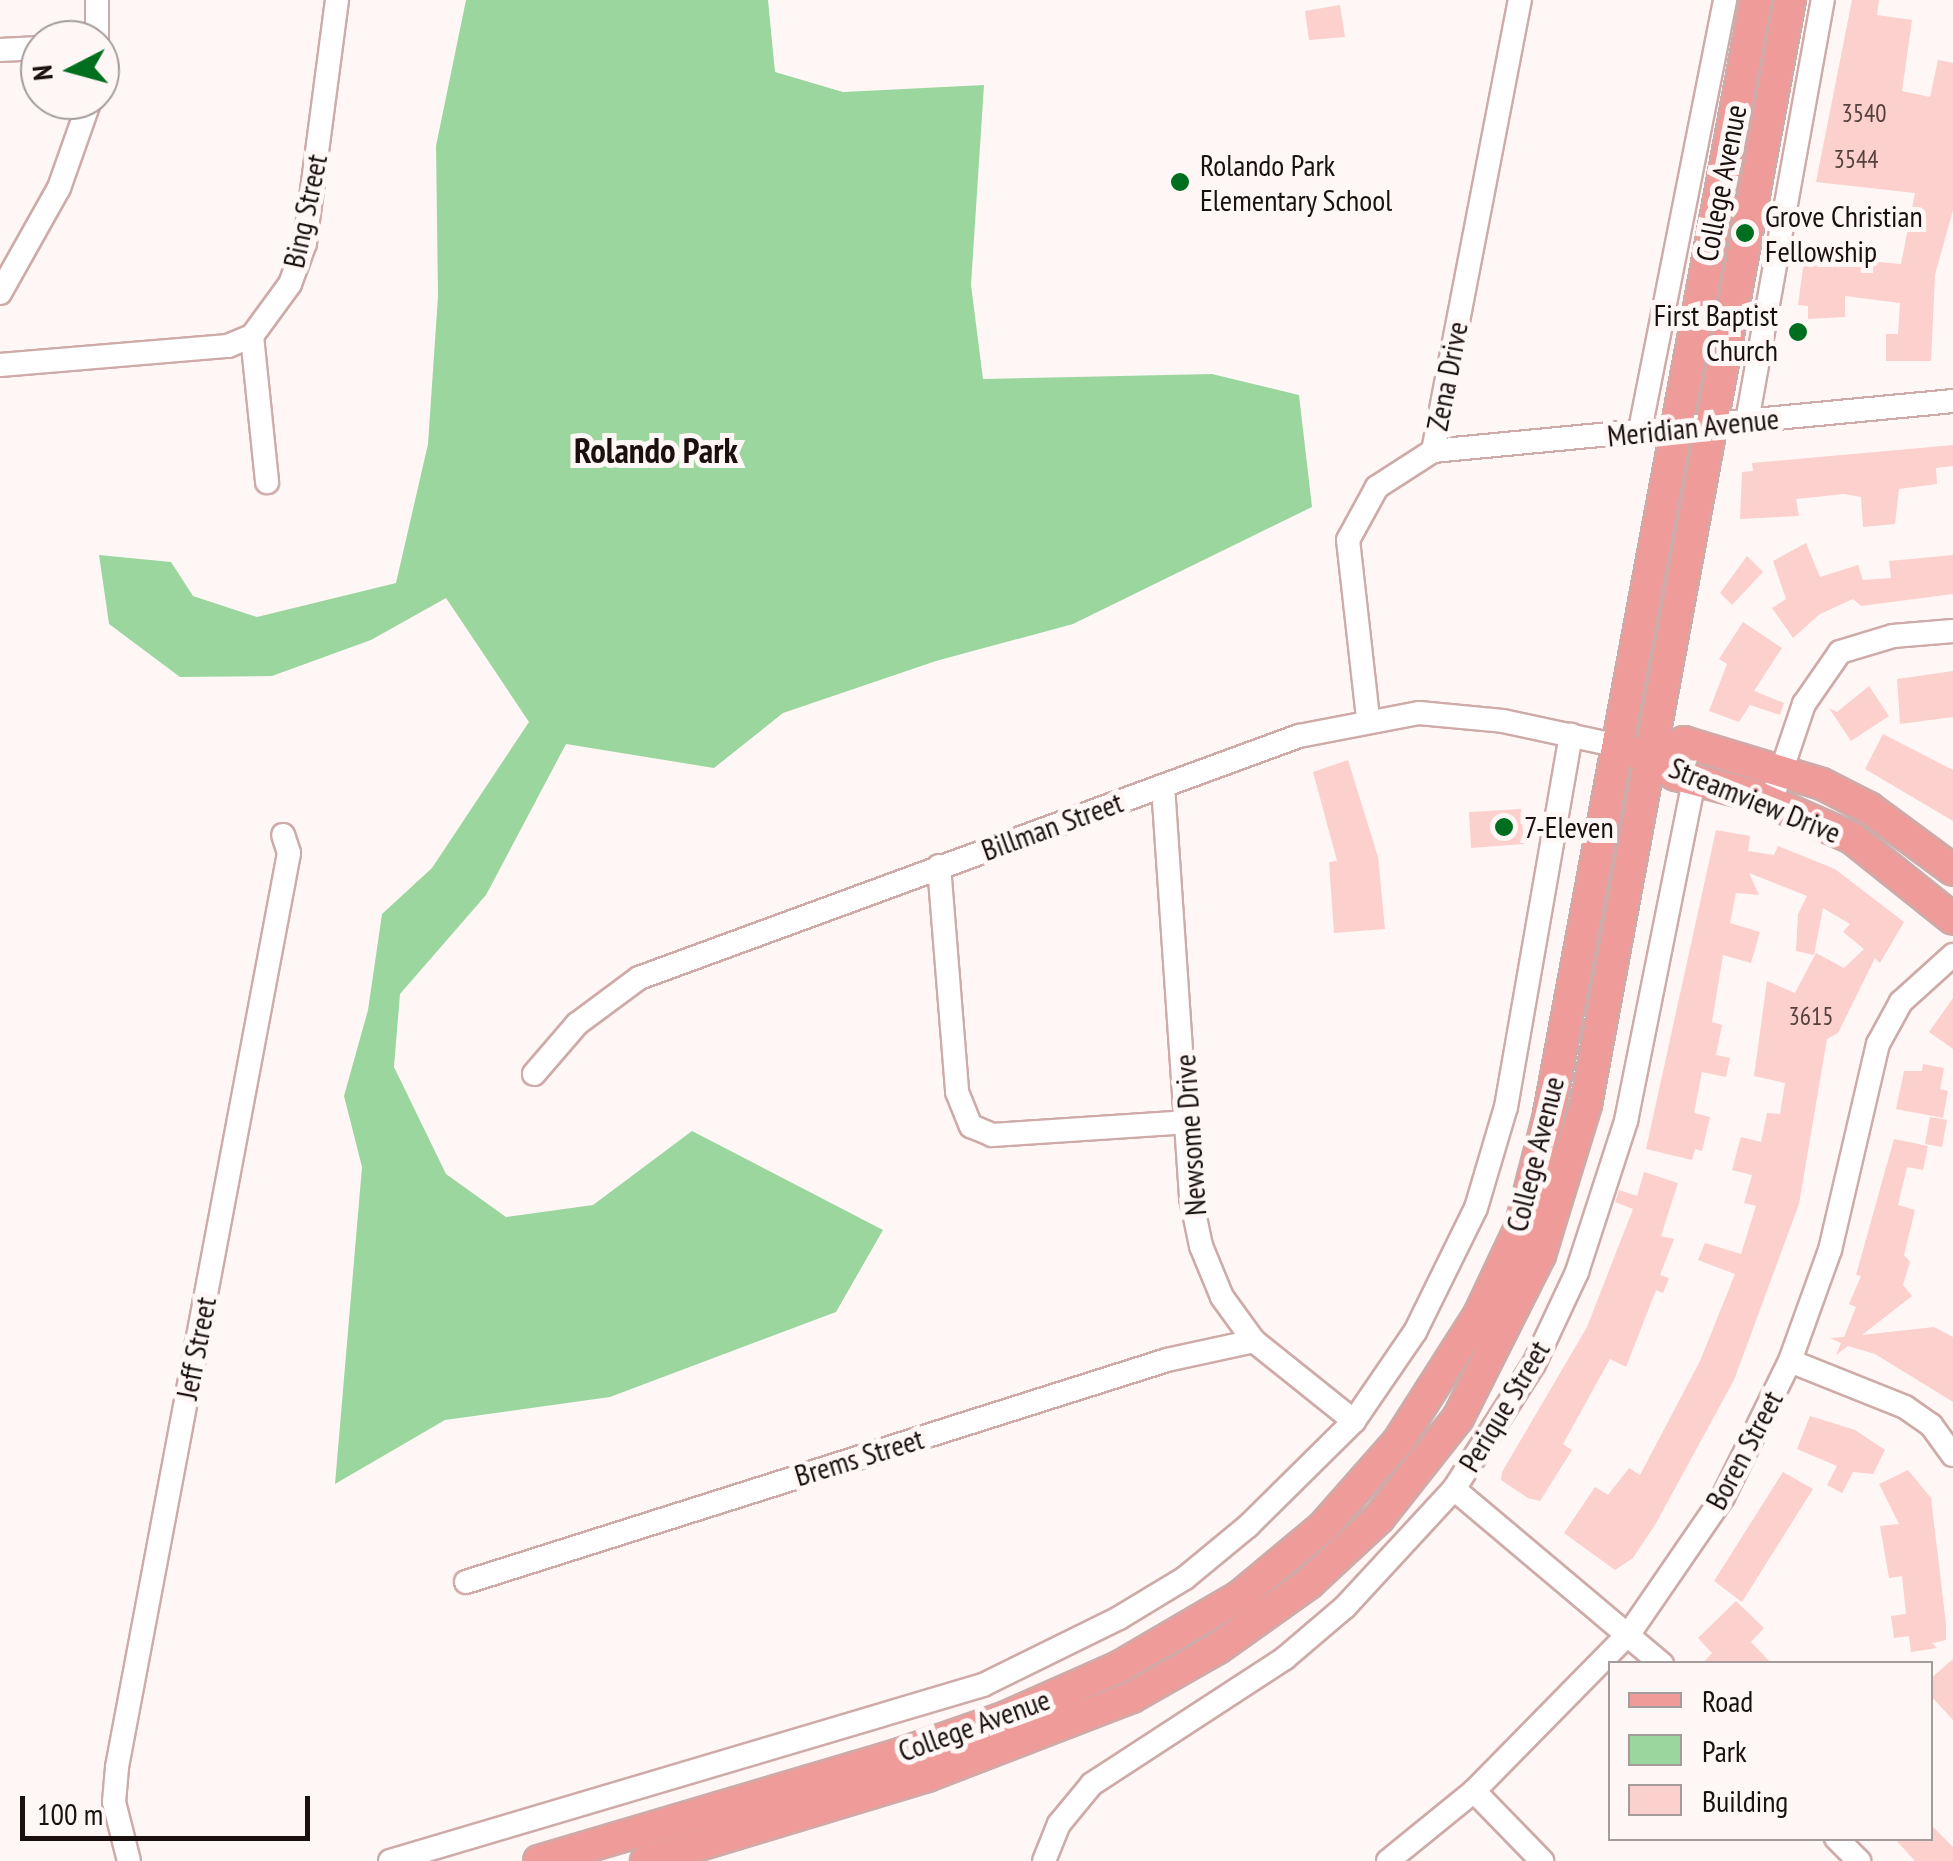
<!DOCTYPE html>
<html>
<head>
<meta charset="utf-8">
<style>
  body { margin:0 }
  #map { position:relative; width:1953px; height:1861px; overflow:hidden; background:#fef7f6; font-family:"PT Sans Narrow",sans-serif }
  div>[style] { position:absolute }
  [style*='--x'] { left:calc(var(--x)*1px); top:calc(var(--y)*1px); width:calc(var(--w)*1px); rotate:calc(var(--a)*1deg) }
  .green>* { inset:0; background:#9cd69f }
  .building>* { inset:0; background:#fcd0cc }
  .roads { filter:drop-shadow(2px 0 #ceaba8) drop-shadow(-2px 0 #ceaba8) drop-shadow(0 2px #ceaba8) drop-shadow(0 -2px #ceaba8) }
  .minor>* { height:22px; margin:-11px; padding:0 11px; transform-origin:11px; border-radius:11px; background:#fff }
  .major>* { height:30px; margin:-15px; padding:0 15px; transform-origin:15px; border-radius:15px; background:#ee9b9a }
  .dots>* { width:28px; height:28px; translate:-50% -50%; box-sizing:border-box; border:5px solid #fef7f6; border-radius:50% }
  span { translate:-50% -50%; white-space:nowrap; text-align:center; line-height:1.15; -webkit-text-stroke:10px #fef7f6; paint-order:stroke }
  .number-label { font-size:25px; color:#54403e }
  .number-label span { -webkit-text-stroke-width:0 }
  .poi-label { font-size:30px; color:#1c100f }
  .left { translate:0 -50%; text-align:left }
  .right { translate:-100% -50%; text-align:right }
  .street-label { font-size:30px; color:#1c100f }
  .quarter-label { font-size:35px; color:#1c100f; font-weight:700 }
  .legend { position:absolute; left:1608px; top:1661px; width:325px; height:180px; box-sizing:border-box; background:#fef7f6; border:2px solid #a49b9a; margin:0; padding:12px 18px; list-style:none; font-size:30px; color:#1c100f }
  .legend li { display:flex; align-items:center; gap:20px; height:50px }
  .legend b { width:50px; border:2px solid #a49b9a }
  .north { position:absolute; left:20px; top:20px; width:100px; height:100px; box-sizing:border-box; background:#fef7f6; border:2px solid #a49b9a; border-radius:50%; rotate:264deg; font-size:28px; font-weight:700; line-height:40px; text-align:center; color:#1c100f }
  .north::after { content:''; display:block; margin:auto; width:35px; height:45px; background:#006e1f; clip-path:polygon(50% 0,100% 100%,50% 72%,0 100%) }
  .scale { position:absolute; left:20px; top:1796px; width:290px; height:45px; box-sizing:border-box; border:5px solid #1c100f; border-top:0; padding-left:12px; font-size:30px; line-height:35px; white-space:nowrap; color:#1c100f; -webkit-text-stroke:8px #fef7f6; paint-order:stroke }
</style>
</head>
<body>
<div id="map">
  <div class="green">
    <div style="clip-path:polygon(466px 0,768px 0,775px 72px,843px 92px,984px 85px,971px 285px,983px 379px,1212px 374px,1299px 395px,1312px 507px,1073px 624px,936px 661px,783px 713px,714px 768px,566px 744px,486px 895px,400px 994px,394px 1067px,446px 1174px,506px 1217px,593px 1205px,692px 1131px,883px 1230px,836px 1312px,610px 1397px,445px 1420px,335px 1484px,362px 1167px,344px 1096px,368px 1010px,382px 914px,432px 868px,529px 722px,446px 598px,371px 640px,272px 676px,180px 677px,109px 624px,99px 555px,171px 562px,193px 596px,257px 617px,396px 583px,428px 444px,438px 296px,436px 146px)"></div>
  </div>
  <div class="building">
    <div style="clip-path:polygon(1852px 0,1879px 0,1877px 15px,1912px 20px,1902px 91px,1930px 97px,1938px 60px,1953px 63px,1953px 210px,1935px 275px,1931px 361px,1886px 361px,1886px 334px,1898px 334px,1900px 303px,1845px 296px,1845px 317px,1808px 319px,1808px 306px,1798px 305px,1803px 268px,1813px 256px,1901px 264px,1915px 193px,1816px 182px)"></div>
    <div style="clip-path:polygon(1340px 5px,1345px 37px,1309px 40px,1305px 11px)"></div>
    <div style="clip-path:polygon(1953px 445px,1953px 466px,1936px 468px,1937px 484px,1899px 489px,1895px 524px,1863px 527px,1861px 497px,1844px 494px,1796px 499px,1799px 516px,1740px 519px,1742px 472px,1753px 471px,1752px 463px)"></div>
    <div style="clip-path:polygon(1806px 543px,1820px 577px,1858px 565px,1863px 580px,1891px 578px,1889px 561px,1953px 555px,1953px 594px,1861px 606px,1853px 599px,1820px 614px,1793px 638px,1772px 608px,1786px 599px,1773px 561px)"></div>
    <div style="clip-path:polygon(1747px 556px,1763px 572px,1732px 605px,1720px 593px)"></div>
    <div style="clip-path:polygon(1743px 622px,1782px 648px,1754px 691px,1784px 703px,1780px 715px,1750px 705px,1739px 722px,1709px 711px,1727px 664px,1719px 659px)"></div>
    <div style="clip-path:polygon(1953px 671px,1953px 717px,1900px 724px,1897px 679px)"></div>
    <div style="clip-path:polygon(1869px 686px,1889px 716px,1851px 741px,1829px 708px,1837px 712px)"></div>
    <div style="clip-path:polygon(1883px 734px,1953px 770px,1953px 821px,1865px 769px)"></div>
    <div style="clip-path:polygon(1348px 760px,1378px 857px,1385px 929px,1334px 933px,1329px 862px,1337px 861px,1313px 772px)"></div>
    <div style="clip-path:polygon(1521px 809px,1524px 844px,1471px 848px,1469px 812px)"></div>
    <div style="clip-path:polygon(1716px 830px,1750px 836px,1748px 851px,1774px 855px,1778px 846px,1835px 869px,1904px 922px,1880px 963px,1875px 958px,1838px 1033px,1827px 1039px,1799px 1204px,1734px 1380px,1655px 1525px,1633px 1558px,1615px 1570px,1564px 1533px,1595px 1487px,1608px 1495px,1629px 1468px,1640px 1475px,1700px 1361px,1735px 1274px,1698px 1260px,1705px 1243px,1741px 1254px,1756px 1206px,1744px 1203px,1752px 1175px,1732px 1170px,1737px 1151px,1741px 1137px,1761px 1142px,1767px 1113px,1780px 1114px,1785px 1083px,1754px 1076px,1767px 981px,1795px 993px,1816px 953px,1844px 968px,1864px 949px,1843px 932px,1850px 924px,1823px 908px,1814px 955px,1796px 951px,1798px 914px,1807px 896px,1749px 873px,1759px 895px,1736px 893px,1730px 923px,1760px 932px,1751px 963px,1723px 955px,1712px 1022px,1722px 1025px,1716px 1055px,1730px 1058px,1726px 1077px,1702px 1072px,1694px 1113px,1710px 1117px,1702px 1151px,1695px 1149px,1692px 1160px,1646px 1149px)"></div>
    <div style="clip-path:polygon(1953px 998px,1953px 1049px,1929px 1032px)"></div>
    <div style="clip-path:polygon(1923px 1064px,1944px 1068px,1940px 1089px,1948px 1091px,1943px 1118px,1896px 1109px,1904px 1071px,1922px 1071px)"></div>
    <div style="clip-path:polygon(1930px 1117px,1947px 1120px,1942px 1147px,1925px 1144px)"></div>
    <div style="clip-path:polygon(1894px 1139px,1928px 1146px,1923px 1170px,1907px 1167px,1898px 1205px,1915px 1210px,1904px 1255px,1910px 1262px,1903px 1285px,1912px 1296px,1862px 1335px,1934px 1327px,1953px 1337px,1953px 1402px,1875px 1354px,1848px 1346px,1836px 1355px,1841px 1343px,1830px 1338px,1844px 1337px,1856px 1307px,1849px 1304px,1861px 1276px,1856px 1275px)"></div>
    <div style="clip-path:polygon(1644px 1172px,1678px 1183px,1661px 1236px,1674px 1239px,1660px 1275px,1669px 1278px,1663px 1293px,1656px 1290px,1626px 1367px,1610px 1359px,1563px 1444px,1572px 1450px,1540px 1501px,1528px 1498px,1501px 1480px,1502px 1472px,1587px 1327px,1633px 1209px,1615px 1202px,1619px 1190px,1637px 1196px)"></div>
    <div style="clip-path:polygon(1810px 1416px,1855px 1430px,1885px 1450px,1873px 1474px,1853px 1472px,1842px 1493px,1827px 1485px,1837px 1466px,1797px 1449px)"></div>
    <div style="clip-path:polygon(1908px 1470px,1931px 1498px,1946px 1624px,1946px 1640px,1932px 1643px,1937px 1648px,1911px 1652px,1909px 1636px,1894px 1638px,1891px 1616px,1906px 1614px,1902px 1576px,1889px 1578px,1880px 1526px,1899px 1524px,1879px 1484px)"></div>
    <div style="clip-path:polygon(1783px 1472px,1813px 1489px,1742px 1602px,1714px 1581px)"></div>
    <div style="clip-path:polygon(1736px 1601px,1764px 1628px,1751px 1642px,1772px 1664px,1702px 1664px,1712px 1653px,1698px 1638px)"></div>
    <div style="clip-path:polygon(1953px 1659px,1953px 1720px,1930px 1695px,1930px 1679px)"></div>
    <div style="clip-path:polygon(1930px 1824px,1953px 1847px,1953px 1861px,1915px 1861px,1894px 1838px,1930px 1838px)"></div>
  </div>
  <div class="roads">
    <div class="minor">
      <div style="--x:97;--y:0;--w:40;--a:90"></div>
      <div style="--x:0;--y:50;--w:40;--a:-2.9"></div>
      <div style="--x:0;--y:293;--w:120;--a:-60.7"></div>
      <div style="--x:59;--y:188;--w:93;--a:-70.6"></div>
      <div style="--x:252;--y:336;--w:147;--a:84.1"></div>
      <div style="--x:0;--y:365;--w:229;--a:-4.8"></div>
      <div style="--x:228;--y:346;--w:26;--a:-23"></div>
      <div style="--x:252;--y:336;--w:64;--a:-53.8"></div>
      <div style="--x:290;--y:284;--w:44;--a:-69.9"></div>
      <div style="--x:305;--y:243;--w:245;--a:-82.5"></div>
      <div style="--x:1747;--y:421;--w:428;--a:-79.8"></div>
      <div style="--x:1639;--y:435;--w:443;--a:-78.8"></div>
      <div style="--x:1433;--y:451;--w:522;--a:-5.49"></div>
      <div style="--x:1368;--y:718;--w:179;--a:-96.4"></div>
      <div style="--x:1348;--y:540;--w:60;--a:-61.3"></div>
      <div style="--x:1377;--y:487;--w:67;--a:-32.7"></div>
      <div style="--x:1433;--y:451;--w:459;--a:-79.1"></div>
      <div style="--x:1163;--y:786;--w:413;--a:86.1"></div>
      <div style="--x:1191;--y:1198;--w:49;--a:78.2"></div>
      <div style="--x:1201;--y:1246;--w:55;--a:67.6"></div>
      <div style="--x:1222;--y:1297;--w:54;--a:54"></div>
      <div style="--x:1254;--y:1341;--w:128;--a:38.7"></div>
      <div style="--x:1776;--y:787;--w:88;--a:-71.4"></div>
      <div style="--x:1804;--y:704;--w:63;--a:-55.3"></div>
      <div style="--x:1840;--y:652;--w:55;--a:-16.8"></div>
      <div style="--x:1893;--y:636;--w:60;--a:-4.8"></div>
      <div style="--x:939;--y:866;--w:227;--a:85.4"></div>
      <div style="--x:957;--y:1092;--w:37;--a:68"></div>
      <div style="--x:971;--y:1126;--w:23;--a:23"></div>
      <div style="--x:992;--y:1135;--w:194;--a:-3.8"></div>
      <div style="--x:534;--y:1074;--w:66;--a:-49.3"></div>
      <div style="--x:577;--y:1024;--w:77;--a:-36.6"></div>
      <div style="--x:639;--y:978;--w:703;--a:-20.14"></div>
      <div style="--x:1299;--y:736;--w:122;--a:-10.9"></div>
      <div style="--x:1419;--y:713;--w:84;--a:5.4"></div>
      <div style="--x:1503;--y:721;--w:114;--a:12.2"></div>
      <div style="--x:1790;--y:1361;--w:124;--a:21.8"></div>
      <div style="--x:1905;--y:1407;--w:32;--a:35"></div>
      <div style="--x:1931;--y:1425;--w:37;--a:54"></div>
      <div style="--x:1454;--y:1489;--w:272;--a:40.1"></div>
      <div style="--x:466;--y:1582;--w:735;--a:-17.57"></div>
      <div style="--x:1167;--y:1360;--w:89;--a:-12.3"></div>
      <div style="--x:1474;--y:1791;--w:98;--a:45.8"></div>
      <div style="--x:1836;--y:1838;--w:33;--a:45"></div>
      <div style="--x:129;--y:1861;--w:61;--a:-104.3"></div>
      <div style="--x:114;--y:1802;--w:35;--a:-85"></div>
      <div style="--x:117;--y:1767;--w:930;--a:-79.34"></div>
      <div style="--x:289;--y:853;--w:19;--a:-108"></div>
      <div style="--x:390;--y:1861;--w:619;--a:-16.53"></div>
      <div style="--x:983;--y:1685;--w:152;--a:-26.2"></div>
      <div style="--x:1119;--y:1618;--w:77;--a:-31.2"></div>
      <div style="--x:1185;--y:1578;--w:82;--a:-39.5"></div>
      <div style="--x:1248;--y:1526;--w:149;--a:-44.7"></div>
      <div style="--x:1354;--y:1421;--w:108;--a:-55.6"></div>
      <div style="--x:1415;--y:1332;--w:138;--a:-63.8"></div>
      <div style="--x:1476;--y:1208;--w:105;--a:-73.5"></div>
      <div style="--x:1506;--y:1107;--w:378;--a:-80.1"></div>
      <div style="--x:1044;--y:1861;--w:40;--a:-68"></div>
      <div style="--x:1059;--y:1824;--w:52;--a:-50.5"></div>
      <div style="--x:1092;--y:1784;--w:230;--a:-33.1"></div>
      <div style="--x:1285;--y:1658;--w:79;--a:-40.4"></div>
      <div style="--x:1345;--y:1607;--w:161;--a:-47.3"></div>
      <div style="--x:1454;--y:1489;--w:148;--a:-57.4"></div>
      <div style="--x:1534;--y:1364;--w:102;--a:-64.9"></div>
      <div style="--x:1577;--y:1272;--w:159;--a:-72"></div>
      <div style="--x:1626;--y:1121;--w:348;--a:-78.7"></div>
      <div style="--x:1388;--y:1861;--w:111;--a:-39.1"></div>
      <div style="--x:1474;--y:1791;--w:224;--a:-45.5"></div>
      <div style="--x:1631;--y:1631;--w:163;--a:-55.5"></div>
      <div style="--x:1723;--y:1497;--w:152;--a:-63.8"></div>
      <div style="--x:1790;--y:1361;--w:118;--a:-70.2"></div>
      <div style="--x:1830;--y:1250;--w:212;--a:-76.9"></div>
      <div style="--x:1878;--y:1044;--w:48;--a:-61.3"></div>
      <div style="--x:1901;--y:1002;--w:70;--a:-42.1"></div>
    </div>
    <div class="major">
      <div style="--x:1636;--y:752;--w:46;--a:29.9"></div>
      <div style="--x:1676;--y:775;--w:83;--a:14.7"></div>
      <div style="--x:1756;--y:796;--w:105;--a:23.6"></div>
      <div style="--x:1852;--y:838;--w:129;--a:38.7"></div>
      <div style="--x:1651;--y:756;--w:36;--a:-23"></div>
      <div style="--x:1684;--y:742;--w:144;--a:16.9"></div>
      <div style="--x:1822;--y:784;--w:53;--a:27.1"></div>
      <div style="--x:1869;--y:808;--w:104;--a:36.4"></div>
      <div style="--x:539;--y:1861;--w:377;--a:-16.5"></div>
      <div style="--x:900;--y:1754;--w:112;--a:-19.2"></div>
      <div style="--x:1006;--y:1717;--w:124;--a:-23.9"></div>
      <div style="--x:1119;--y:1667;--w:139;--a:-30.3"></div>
      <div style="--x:1239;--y:1597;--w:109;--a:-39.8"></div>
      <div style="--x:1323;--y:1527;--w:113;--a:-48.6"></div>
      <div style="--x:1398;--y:1442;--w:151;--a:-57.5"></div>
      <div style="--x:1479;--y:1315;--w:96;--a:-64.8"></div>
      <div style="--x:1520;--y:1228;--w:113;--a:-75.6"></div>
      <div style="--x:1548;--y:1119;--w:1138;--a:-79.47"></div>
      <div style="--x:646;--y:1861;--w:294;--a:-16.8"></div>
      <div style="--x:927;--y:1776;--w:220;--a:-21.1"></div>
      <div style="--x:1132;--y:1697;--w:99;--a:-29.7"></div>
      <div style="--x:1218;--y:1648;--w:112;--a:-35.5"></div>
      <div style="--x:1309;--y:1583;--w:96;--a:-42.9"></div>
      <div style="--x:1379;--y:1518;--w:127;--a:-51.7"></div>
      <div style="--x:1458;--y:1418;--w:182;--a:-63.3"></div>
      <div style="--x:1540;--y:1255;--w:157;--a:-73"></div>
      <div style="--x:1586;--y:1105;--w:1124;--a:-79.54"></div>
    </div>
  </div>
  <div class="dots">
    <div style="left:1180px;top:182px;background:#006e1f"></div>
    <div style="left:1745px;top:233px;background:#006e1f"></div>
    <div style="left:1798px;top:332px;background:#006e1f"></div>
    <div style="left:1504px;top:827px;background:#006e1f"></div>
  </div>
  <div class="number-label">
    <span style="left:1864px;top:113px">3540</span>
    <span style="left:1856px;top:159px">3544</span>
    <span style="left:1811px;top:1016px">3615</span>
  </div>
  <div class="poi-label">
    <span class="left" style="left:1200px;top:182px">Rolando Park<br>Elementary School</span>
    <span class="left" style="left:1765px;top:233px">Grove Christian<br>Fellowship</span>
    <span class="right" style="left:1778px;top:332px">First Baptist<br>Church</span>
    <span class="left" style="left:1524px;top:827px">7-Eleven</span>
  </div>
  <div class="street-label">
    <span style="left:1721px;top:183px;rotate:-79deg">College Avenue</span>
    <span style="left:305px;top:211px;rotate:-78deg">Bing Street</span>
    <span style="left:1447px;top:376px;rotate:-79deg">Zena Drive</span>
    <span style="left:1693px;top:427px;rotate:-6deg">Meridian Avenue</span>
    <span style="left:1755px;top:800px;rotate:22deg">Streamview Drive</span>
    <span style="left:1052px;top:826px;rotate:-20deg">Billman Street</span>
    <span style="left:1190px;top:1135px;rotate:-94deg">Newsome Drive</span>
    <span style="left:1535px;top:1154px;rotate:-76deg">College Avenue</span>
    <span style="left:196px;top:1348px;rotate:-79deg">Jeff Street</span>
    <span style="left:1504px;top:1406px;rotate:-59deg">Perique Street</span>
    <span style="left:1744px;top:1450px;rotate:-62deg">Boren Street</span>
    <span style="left:859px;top:1457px;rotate:-17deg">Brems Street</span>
    <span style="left:974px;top:1725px;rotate:-20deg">College Avenue</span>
  </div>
  <div class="quarter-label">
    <span style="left:656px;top:450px">Rolando Park</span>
  </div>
  <ul class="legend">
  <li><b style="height:12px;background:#ee9b9a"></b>Road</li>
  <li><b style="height:28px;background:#9cd69f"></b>Park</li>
  <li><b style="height:28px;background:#fcd0cc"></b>Building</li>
  </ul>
  <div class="north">N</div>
  <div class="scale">100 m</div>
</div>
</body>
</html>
